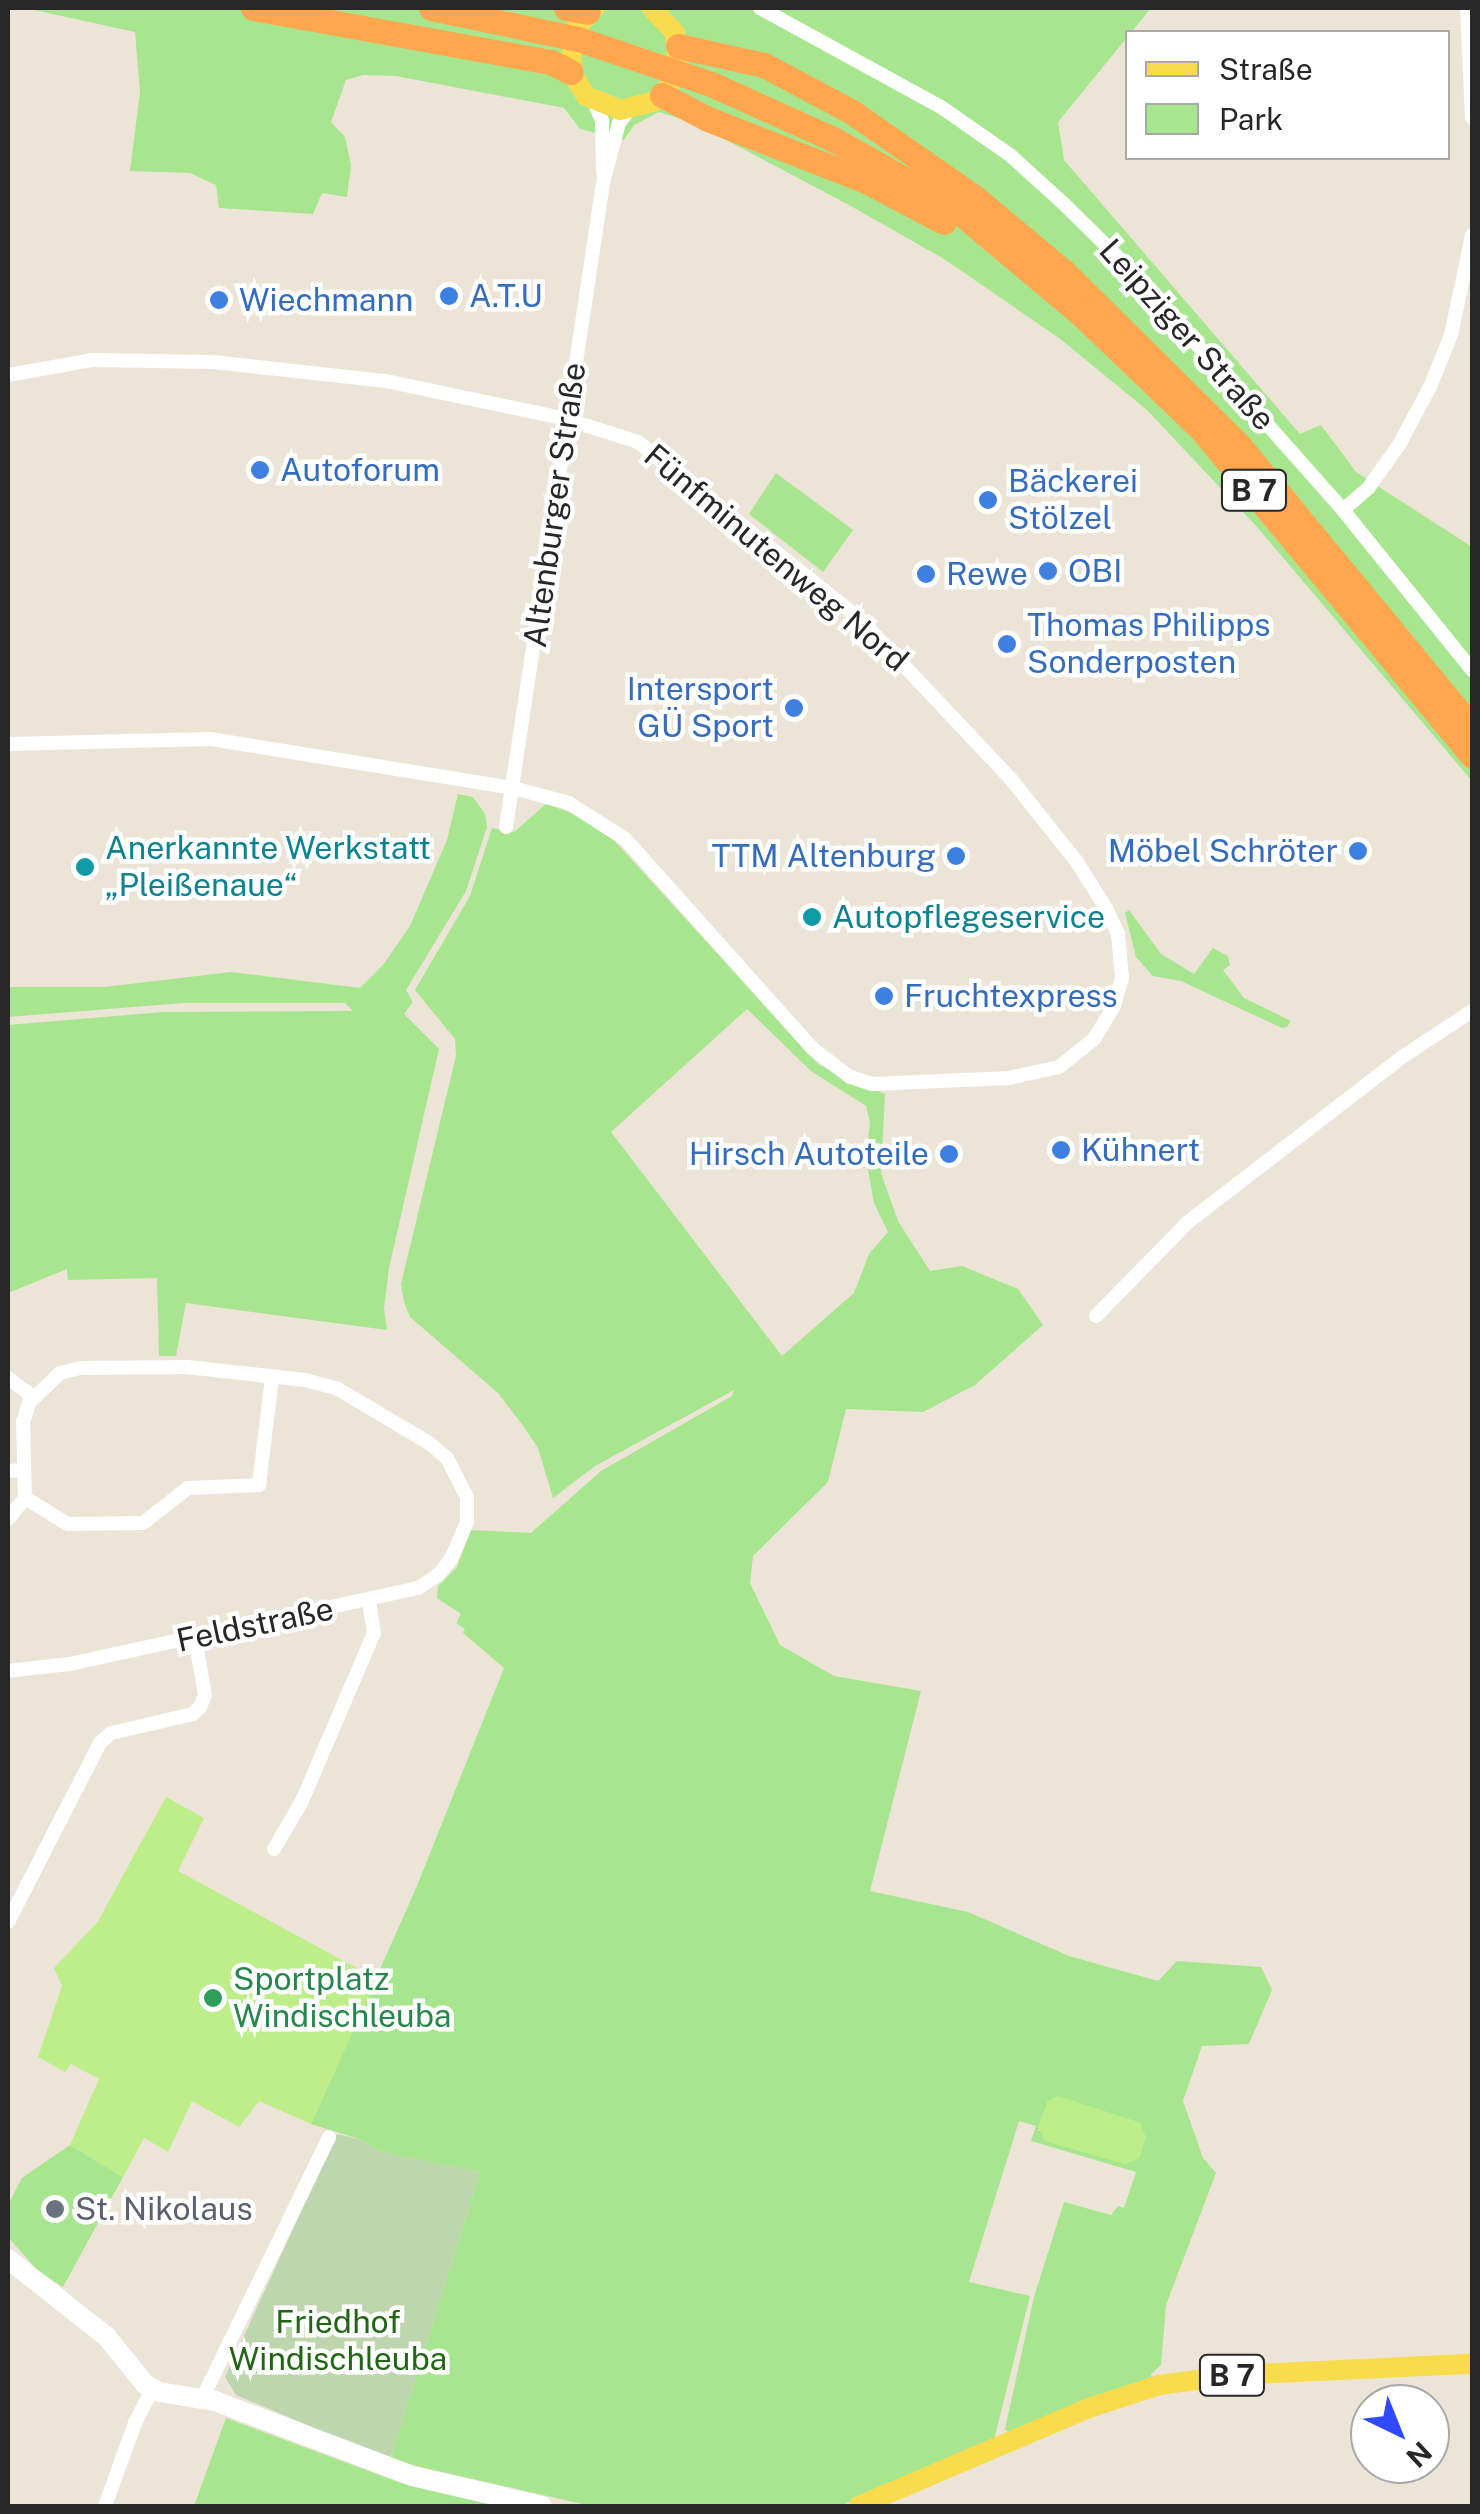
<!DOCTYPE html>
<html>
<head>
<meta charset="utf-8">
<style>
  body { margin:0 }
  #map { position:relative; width:1480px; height:2514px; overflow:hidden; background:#ebe4d7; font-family:"Public Sans",sans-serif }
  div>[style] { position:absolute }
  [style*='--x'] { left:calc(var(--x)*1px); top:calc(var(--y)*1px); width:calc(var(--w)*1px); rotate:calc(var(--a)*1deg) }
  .green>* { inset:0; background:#a7e68f }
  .cemetery>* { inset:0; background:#bed6ad }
  .pitch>* { inset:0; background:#bdee89 }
  .street>* { height:14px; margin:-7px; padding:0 7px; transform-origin:7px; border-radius:7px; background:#fff }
  .secondary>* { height:20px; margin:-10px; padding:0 10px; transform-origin:10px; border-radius:10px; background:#fff }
  .primary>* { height:20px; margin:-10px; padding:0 10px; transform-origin:10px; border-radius:10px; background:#f9dc4e }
  .highway>* { height:25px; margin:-12.5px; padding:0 12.5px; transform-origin:12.5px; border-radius:12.5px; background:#ffa64e }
  .dots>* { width:28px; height:28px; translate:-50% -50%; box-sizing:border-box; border:5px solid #fff; border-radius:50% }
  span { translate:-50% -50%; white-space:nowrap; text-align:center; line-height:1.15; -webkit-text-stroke:9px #fff; paint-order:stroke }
  .shield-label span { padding:2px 8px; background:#fff; border:2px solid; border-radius:8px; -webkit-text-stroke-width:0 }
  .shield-label { font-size:30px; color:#272727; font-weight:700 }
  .shop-label { font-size:32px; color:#366cbe }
  .left { translate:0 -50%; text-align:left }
  .right { translate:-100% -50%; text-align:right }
  .street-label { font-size:32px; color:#272727 }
  .culture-label { font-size:32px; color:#0d838f }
  .leisure-label { font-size:32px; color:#27864d }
  .worship-label { font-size:32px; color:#5b616d }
  .park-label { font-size:32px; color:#206614 }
  .frame { position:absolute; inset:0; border:10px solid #272727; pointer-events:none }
  .legend { position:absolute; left:1125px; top:30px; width:325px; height:130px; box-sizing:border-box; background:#fff; border:2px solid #a9a9a9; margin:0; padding:12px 18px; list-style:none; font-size:30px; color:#272727 }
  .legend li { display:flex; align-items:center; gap:20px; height:50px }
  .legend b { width:50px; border:2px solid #a9a9a9 }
  .north { position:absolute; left:1350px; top:2384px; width:100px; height:100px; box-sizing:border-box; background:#fff; border:2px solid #a9a9a9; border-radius:50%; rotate:137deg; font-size:28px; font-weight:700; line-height:40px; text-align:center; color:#272727 }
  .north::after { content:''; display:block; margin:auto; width:35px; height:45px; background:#3049ff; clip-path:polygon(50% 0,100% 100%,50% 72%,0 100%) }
</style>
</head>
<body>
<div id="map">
  <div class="green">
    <div style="clip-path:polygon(25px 8px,1151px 8px,1058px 122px,1064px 160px,1300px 434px,1321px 425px,1356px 472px,1472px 547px,1472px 781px,1258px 528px,1147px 410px,1059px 338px,944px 259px,849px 205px,694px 123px,659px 112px,634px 125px,624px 140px,580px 129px,564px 108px,396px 76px,363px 75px,346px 80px,331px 122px,345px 137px,351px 165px,347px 197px,322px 193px,313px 214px,219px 208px,216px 185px,190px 173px,130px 171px,140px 92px,135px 32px)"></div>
    <div style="clip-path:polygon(776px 473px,853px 530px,823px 572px,749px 514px)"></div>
    <div style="clip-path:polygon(458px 794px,473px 797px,485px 814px,487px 827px,466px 891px,406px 990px,413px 1002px,404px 1014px,439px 1049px,389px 1268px,384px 1309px,387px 1330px,186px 1303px,176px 1356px,159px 1356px,157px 1278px,68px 1280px,67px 1269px,8px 1293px,8px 1025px,163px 1012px,353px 1011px,345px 1003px,183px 1003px,8px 1017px,8px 987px,104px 987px,231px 972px,360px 988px,383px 965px,410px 926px,447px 840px)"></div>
    <div style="clip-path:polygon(evenodd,546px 804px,583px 817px,610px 836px,819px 1065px,885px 1094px,881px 1173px,898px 1221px,930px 1271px,962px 1266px,1018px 1289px,1043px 1325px,975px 1385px,923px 1412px,846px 1409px,828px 1482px,753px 1556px,750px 1583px,780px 1645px,834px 1676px,921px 1691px,870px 1891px,968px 1912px,1069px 1956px,1158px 1981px,1177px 1961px,1261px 1967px,1272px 1990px,1249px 2044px,1202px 2046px,1183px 2101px,1203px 2158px,1216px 2173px,1166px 2305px,1161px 2365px,1151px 2374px,1152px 2379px,1010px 2434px,1005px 2429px,1034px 2297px,1064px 2202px,1111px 2215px,1118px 2206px,1124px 2208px,1136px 2172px,1031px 2141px,1036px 2126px,1019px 2121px,969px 2282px,1030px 2296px,994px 2440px,840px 2506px,591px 2506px,390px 2460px,480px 2172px,381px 2152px,362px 2140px,311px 2124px,417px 1886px,504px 1668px,463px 1633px,465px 1629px,456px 1623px,461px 1614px,437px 1598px,438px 1586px,457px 1567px,471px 1530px,531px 1533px,601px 1471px,732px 1396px,734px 1390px,595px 1466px,553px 1498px,538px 1448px,521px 1423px,498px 1393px,410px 1317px,404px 1302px,401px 1284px,456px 1056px,455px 1039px,415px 990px,470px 896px,492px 828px,514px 832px,546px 804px,747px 1009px,811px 1071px,866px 1106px,870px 1123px,866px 1159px,874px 1203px,888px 1232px,869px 1254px,854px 1293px,782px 1356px,611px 1132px,747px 1009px,546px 804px,1048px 2101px,1100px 2110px,1140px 2123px,1038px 2131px,1048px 2101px)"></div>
    <div style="clip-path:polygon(1129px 910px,1161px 954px,1194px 974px,1213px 948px,1228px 956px,1230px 965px,1223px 970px,1244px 998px,1291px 1021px,1287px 1027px,1282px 1028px,1181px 981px,1153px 976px,1136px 957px,1125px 913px)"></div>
    <div style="clip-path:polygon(70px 2145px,123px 2177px,63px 2287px,37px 2270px,8px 2237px,8px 2205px,22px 2178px)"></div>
    <div style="clip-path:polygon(226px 2418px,401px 2483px,499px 2506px,194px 2506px)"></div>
  </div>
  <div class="cemetery">
    <div style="clip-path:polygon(337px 2134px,362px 2140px,381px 2152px,480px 2172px,390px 2460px,236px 2395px,225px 2377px)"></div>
  </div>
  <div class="pitch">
    <div style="clip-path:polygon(166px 1797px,204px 1818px,178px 1871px,377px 1979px,311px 2124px,259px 2101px,239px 2127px,192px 2101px,168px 2152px,144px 2138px,123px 2177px,70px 2145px,99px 2079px,71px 2064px,65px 2072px,38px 2057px,62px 1986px,54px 1968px,97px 1923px)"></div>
    <div style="clip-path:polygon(1058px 2096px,1140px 2123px,1146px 2137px,1139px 2158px,1125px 2164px,1045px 2141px,1038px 2126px,1048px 2101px)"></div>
  </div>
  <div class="street">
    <div style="--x:760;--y:8;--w:206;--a:28.7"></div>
    <div style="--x:941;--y:107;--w:84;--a:34.8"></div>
    <div style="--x:1010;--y:155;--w:72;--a:42.2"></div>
    <div style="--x:1063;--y:203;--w:93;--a:44.6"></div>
    <div style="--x:1129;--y:268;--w:323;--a:48.5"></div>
    <div style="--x:1343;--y:510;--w:206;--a:51.1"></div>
    <div style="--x:1467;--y:8;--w:110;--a:87.4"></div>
    <div style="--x:594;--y:102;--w:21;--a:67"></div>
    <div style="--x:602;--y:121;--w:51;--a:88.9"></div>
    <div style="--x:8;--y:375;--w:85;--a:-10.1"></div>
    <div style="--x:92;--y:360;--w:121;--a:0.9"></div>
    <div style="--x:213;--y:362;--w:174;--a:6.3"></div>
    <div style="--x:386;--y:381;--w:184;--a:11.9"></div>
    <div style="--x:566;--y:419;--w:76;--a:17.7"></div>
    <div style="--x:638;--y:442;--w:285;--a:38.6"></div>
    <div style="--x:861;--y:620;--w:217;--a:46.7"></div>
    <div style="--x:1010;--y:778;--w:107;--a:51.4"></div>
    <div style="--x:1077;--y:862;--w:54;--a:57.8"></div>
    <div style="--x:1106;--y:908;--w:29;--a:65"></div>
    <div style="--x:1118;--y:934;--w:44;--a:84.8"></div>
    <div style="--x:1122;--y:978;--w:29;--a:106"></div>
    <div style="--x:1114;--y:1006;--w:39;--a:121"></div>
    <div style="--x:1094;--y:1039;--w:45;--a:141.3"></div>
    <div style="--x:1059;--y:1067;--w:51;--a:167.6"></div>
    <div style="--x:1009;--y:1078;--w:137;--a:177.5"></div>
    <div style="--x:872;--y:1084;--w:23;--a:-162"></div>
    <div style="--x:850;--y:1077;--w:46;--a:-142.9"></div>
    <div style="--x:813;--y:1049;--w:282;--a:-131.8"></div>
    <div style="--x:625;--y:839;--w:67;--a:-147.3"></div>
    <div style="--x:569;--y:803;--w:58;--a:-165"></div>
    <div style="--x:513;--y:788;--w:307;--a:-170.8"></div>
    <div style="--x:210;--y:739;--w:202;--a:178.6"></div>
    <div style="--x:1343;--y:510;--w:35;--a:-41"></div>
    <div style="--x:1369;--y:487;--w:52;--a:-54.5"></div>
    <div style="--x:1399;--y:445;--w:66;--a:-61.9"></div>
    <div style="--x:1430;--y:387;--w:56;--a:-68"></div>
    <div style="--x:1451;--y:335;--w:102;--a:-78.1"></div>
    <div style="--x:506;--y:827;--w:651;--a:-81.43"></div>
    <div style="--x:603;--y:183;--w:62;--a:-75.1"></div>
    <div style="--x:619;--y:123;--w:16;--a:-52"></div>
    <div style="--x:1096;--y:1316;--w:132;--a:-45.6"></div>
    <div style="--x:1188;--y:1222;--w:270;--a:-37.6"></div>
    <div style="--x:1402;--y:1057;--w:84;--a:-33.3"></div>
    <div style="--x:8;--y:1378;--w:31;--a:37"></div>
    <div style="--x:8;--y:1471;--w:16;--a:-4"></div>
    <div style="--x:25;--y:1498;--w:50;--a:31.2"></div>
    <div style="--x:68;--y:1524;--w:75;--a:-0.8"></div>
    <div style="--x:143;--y:1523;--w:57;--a:-37.9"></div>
    <div style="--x:188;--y:1488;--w:71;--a:-2.4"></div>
    <div style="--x:259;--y:1485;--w:109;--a:-83.1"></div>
    <div style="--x:8;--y:1519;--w:27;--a:-51"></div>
    <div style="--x:25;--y:1498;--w:76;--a:-91.5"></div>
    <div style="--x:23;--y:1422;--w:20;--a:-72"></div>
    <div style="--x:29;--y:1403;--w:43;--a:-44.1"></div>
    <div style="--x:60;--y:1373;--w:21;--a:-14"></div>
    <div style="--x:80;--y:1368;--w:107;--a:-0.5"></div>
    <div style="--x:187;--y:1367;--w:119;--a:6.3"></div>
    <div style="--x:305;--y:1380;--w:34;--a:15"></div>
    <div style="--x:338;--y:1389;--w:106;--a:30.7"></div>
    <div style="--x:429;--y:1443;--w:23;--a:40"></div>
    <div style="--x:447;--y:1458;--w:44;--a:62.9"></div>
    <div style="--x:467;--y:1497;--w:25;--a:90"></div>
    <div style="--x:467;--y:1522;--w:40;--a:113.4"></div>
    <div style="--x:451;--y:1559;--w:21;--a:129"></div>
    <div style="--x:438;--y:1575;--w:24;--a:147"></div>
    <div style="--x:418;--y:1588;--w:357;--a:167.7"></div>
    <div style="--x:69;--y:1664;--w:61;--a:173.5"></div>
    <div style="--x:274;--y:1849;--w:56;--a:-59.7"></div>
    <div style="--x:302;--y:1801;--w:183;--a:-66.8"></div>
    <div style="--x:374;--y:1633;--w:31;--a:-99"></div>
    <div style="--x:8;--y:1922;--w:201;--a:-62.8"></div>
    <div style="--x:100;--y:1743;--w:15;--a:-42"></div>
    <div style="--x:111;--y:1733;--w:84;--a:-13"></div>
    <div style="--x:193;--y:1714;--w:10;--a:-45"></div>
    <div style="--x:200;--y:1707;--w:13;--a:-67"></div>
    <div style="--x:205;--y:1695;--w:58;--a:-100"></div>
    <div style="--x:202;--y:2399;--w:291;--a:-64.1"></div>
    <div style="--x:105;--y:2506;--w:88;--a:-70.1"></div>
    <div style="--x:135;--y:2423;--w:39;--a:-63"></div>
  </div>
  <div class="secondary">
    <div style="--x:8;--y:2259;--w:125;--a:38.2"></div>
    <div style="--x:106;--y:2336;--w:62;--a:50.9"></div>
    <div style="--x:145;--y:2384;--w:16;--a:30"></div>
    <div style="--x:159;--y:2392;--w:57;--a:9.1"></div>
    <div style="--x:215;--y:2401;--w:211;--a:20.8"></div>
    <div style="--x:412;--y:2476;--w:133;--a:13"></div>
  </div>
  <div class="primary">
    <div style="--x:595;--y:8;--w:34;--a:133"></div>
    <div style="--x:572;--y:33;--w:39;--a:91"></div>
    <div style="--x:571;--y:72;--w:28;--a:58"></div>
    <div style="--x:586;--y:96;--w:37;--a:22"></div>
    <div style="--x:620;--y:110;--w:36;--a:-14"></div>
    <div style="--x:655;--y:101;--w:20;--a:-45"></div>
    <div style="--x:669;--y:87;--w:22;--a:-66"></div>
    <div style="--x:678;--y:67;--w:34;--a:-95"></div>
    <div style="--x:675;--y:33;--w:34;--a:-133"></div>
    <div style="--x:859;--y:2506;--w:247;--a:-23.1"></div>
    <div style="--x:1086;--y:2409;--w:77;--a:-18.2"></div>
    <div style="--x:1159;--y:2385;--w:77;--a:-7.5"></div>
    <div style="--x:1235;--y:2375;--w:237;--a:-2.7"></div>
  </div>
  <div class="highway">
    <div style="--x:253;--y:8;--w:303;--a:10.3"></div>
    <div style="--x:551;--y:62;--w:22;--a:27"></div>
    <div style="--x:431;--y:8;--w:150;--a:11.9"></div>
    <div style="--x:578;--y:39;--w:140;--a:18.7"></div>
    <div style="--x:711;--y:84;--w:134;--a:24.3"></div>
    <div style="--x:833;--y:139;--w:161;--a:29.4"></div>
    <div style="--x:566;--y:8;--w:22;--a:10"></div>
    <div style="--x:678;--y:46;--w:88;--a:12.5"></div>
    <div style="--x:764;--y:65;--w:100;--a:28.1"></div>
    <div style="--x:852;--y:112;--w:147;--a:34.8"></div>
    <div style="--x:973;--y:196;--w:119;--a:39.9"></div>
    <div style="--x:1064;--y:272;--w:245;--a:44.7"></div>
    <div style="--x:1238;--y:444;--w:368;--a:50.5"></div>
    <div style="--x:662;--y:95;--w:52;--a:27.6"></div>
    <div style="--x:708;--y:119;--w:168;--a:21.4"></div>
    <div style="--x:864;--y:180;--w:90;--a:27.7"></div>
    <div style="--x:959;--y:212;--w:160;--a:39.9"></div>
    <div style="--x:1082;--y:315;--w:165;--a:43.8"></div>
    <div style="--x:1201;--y:429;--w:425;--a:50.3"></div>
  </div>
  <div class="dots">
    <div style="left:449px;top:296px;background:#3f7fe0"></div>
    <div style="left:219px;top:300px;background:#3f7fe0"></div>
    <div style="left:260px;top:470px;background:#3f7fe0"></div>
    <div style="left:988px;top:500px;background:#3f7fe0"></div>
    <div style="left:1048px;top:571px;background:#3f7fe0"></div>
    <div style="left:926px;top:574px;background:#3f7fe0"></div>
    <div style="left:1007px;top:644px;background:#3f7fe0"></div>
    <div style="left:794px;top:708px;background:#3f7fe0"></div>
    <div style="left:1358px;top:851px;background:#3f7fe0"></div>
    <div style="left:956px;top:856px;background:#3f7fe0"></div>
    <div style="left:85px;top:867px;background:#0f9aa8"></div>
    <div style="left:812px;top:917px;background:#0f9aa8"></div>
    <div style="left:884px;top:996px;background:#3f7fe0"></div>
    <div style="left:1061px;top:1150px;background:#3f7fe0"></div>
    <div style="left:949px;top:1154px;background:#3f7fe0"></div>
    <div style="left:213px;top:1998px;background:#2e9e5b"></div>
    <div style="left:55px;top:2209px;background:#6b7280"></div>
  </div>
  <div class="shield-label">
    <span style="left:1254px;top:490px">B 7</span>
    <span style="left:1232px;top:2375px">B 7</span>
  </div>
  <div class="shop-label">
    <span class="left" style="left:469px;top:296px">A.T.U</span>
    <span class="left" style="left:239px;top:300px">Wiechmann</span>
    <span class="left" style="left:280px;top:470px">Autoforum</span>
    <span class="left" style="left:1008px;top:500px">Bäckerei<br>Stölzel</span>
    <span class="left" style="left:1068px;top:571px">OBI</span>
    <span class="left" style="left:946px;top:574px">Rewe</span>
    <span class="left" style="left:1027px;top:644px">Thomas Philipps<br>Sonderposten</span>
    <span class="right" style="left:774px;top:708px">Intersport<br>GÜ Sport</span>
    <span class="right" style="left:1338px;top:851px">Möbel Schröter</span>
    <span class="right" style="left:936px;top:856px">TTM Altenburg</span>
    <span class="left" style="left:904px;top:996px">Fruchtexpress</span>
    <span class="left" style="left:1081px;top:1150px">Kühnert</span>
    <span class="right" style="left:929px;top:1154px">Hirsch Autoteile</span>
  </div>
  <div class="street-label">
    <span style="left:1187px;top:335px;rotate:48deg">Leipziger Straße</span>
    <span style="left:555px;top:505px;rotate:-82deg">Altenburger Straße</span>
    <span style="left:776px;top:558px;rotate:40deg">Fünfminutenweg Nord</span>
    <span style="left:255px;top:1625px;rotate:-12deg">Feldstraße</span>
  </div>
  <div class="culture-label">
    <span class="left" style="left:105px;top:867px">Anerkannte Werkstatt<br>„Pleißenaue“</span>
    <span class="left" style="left:832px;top:917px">Autopflegeservice</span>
  </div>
  <div class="leisure-label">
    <span class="left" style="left:233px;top:1998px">Sportplatz<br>Windischleuba</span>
  </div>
  <div class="worship-label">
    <span class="left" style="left:75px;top:2209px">St. Nikolaus</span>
  </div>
  <div class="park-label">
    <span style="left:338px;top:2341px">Friedhof<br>Windischleuba</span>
  </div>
  <div class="frame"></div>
  <ul class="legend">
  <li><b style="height:12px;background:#f9dc4e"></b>Straße</li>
  <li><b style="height:28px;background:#a7e68f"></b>Park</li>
  </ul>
  <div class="north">N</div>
</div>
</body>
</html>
